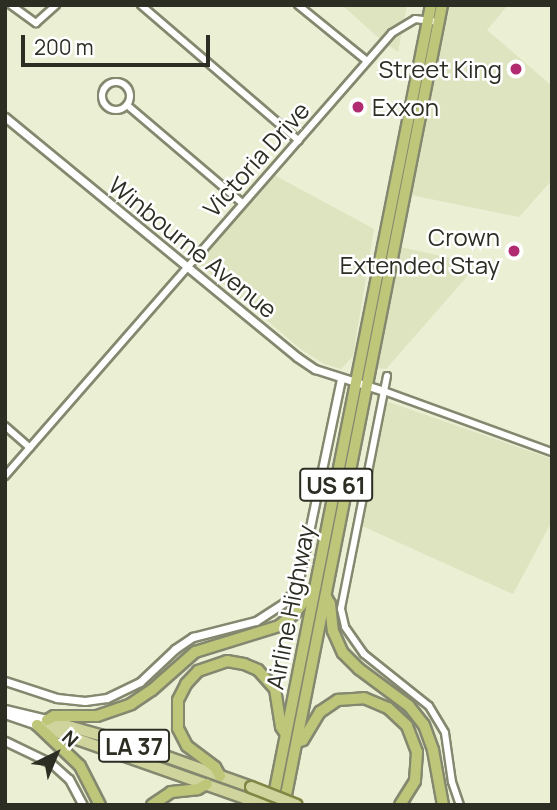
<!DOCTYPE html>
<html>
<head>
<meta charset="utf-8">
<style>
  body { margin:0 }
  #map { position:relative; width:557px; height:810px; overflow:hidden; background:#ebefd3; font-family:Manrope,sans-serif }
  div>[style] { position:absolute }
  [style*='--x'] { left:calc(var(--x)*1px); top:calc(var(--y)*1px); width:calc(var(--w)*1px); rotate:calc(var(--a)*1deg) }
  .built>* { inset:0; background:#dee3c0 }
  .roads { filter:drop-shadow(2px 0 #84886f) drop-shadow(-2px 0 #84886f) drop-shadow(0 2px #84886f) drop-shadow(0 -2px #84886f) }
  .minor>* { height:6px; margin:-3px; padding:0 3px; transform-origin:3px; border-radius:3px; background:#fff }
  .minor>.ring { margin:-3px; padding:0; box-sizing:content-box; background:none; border:6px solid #fff; border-radius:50% }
  .tertiary>* { height:7px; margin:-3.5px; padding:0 3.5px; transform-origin:3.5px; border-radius:3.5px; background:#fff }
  .secondary>* { height:8px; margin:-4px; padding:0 4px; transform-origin:4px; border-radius:4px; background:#fff }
  .primary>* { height:10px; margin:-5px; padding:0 5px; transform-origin:5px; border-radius:5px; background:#ced49b }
  .trunk>* { height:10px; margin:-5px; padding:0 5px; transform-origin:5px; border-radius:5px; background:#bec67a }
  .bridges { filter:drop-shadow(2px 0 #808745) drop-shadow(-2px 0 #808745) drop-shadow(0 2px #808745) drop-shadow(0 -2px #808745) }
  .primary-bridge>* { height:10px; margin:-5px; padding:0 5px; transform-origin:5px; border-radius:5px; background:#ced49b }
  .dots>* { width:19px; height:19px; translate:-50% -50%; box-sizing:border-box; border:4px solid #fff; border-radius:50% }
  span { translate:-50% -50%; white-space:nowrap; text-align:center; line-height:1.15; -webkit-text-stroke:5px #fff; paint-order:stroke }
  .shield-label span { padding:2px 5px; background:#fff; border:2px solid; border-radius:5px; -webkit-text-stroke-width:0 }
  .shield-label { font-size:23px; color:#2c2d23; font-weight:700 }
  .poi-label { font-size:24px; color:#2c2d23 }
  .right { translate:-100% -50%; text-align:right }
  .left { translate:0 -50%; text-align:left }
  .street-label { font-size:24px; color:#2c2d23 }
  .frame { position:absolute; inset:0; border:7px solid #2c2d23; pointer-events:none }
  .north { position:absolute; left:21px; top:719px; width:70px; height:70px; -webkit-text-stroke:5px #fff; paint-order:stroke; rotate:43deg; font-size:19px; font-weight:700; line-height:28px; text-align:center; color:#2c2d23 }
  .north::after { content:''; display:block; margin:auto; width:24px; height:32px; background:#2c2d23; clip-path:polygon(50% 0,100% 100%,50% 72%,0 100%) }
  .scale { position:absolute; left:21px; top:35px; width:189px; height:32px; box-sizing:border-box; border:4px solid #2c2d23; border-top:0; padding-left:9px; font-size:21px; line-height:24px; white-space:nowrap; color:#2c2d23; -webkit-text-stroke:5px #fff; paint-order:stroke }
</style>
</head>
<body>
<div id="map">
  <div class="built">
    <div style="clip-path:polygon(342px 5px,407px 5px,398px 52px,380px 39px)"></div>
    <div style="clip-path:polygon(449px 5px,508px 5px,487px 30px,552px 86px,552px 180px,519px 217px,411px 195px)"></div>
    <div style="clip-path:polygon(274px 175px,374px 229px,353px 356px,341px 369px,324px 364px,302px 350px,198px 263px)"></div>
    <div style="clip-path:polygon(400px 247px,478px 264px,386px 369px,378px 368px)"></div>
    <div style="clip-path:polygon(386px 401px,552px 459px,552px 521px,513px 594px,360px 525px)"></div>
  </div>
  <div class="roads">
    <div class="minor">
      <div style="--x:11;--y:5;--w:31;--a:36"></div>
      <div style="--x:36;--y:23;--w:27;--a:-42"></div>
      <div style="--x:141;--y:5;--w:208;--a:40.7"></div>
      <div style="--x:298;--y:5;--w:89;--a:39.1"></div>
      <div class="ring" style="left:102px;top:82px;width:22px;height:22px"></div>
      <div style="--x:127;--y:105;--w:151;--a:40.4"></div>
      <div style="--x:387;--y:376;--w:237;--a:101.2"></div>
      <div style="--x:341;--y:609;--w:18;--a:77"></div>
      <div style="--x:345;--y:627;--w:33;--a:55"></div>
      <div style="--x:364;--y:654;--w:83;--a:38.7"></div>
      <div style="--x:429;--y:706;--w:31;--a:59"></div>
      <div style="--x:445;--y:733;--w:49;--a:81.9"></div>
      <div style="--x:452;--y:782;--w:24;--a:71"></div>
      <div style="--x:384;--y:391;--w:179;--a:20"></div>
      <div style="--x:5;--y:426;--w:33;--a:41"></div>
      <div style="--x:5;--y:476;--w:588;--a:-48.86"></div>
      <div style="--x:392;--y:33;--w:27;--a:-31"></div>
      <div style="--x:415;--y:19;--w:24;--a:7"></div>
    </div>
    <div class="tertiary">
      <div style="--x:5;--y:117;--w:378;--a:39.4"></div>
      <div style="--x:297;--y:357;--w:22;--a:34"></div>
      <div style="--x:315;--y:369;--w:72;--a:17.7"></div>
      <div style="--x:5;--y:681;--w:55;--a:18.1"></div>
      <div style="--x:57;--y:698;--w:28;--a:6"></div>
      <div style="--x:85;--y:701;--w:22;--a:-8"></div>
      <div style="--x:107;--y:698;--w:37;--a:-26"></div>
      <div style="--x:140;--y:682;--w:48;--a:-43.3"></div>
      <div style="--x:175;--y:649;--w:22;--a:-34"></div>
      <div style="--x:193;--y:637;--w:65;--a:-14.3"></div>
      <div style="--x:256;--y:621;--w:35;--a:-33"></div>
      <div style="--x:285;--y:602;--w:16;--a:-50"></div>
      <div style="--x:295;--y:590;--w:16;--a:-72"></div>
      <div style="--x:300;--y:575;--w:200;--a:-78.2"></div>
      <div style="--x:5;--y:741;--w:51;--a:25.6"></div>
      <div style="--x:51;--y:763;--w:24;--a:42"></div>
      <div style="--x:69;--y:779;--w:30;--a:62"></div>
    </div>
    <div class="secondary">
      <div style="--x:5;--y:710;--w:43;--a:13.4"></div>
      <div style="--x:8;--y:715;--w:31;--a:19"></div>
    </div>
    <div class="primary">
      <div style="--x:47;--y:720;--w:87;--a:15.9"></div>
      <div style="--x:131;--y:744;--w:127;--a:19.7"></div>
      <div style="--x:37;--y:725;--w:241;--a:19.4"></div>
    </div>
    <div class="trunk">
      <div style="--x:326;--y:597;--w:8;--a:60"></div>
      <div style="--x:330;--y:604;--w:27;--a:84"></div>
      <div style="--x:333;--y:631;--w:24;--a:66"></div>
      <div style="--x:343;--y:653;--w:23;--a:45"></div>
      <div style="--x:359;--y:669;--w:62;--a:36.5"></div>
      <div style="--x:409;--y:706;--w:24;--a:52"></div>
      <div style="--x:424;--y:725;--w:27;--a:70"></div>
      <div style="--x:433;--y:750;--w:56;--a:79.7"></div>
      <div style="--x:47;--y:720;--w:8;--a:-30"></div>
      <div style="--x:54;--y:716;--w:43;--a:0"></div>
      <div style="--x:97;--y:716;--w:36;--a:-19"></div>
      <div style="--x:131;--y:704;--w:25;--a:-34"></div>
      <div style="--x:152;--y:690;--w:57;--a:-41.5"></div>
      <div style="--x:195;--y:652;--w:88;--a:-17.2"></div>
      <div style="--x:279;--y:626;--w:21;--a:-39"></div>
      <div style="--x:295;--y:613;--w:33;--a:-52"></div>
      <div style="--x:37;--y:725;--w:59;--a:43.6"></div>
      <div style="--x:80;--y:766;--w:44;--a:62.9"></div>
      <div style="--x:297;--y:742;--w:6;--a:-18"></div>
      <div style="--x:303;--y:740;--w:33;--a:-59"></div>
      <div style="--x:320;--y:712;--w:22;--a:-34"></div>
      <div style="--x:338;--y:700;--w:26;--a:-4"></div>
      <div style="--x:364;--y:698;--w:26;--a:23"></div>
      <div style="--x:388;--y:708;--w:26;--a:43"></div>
      <div style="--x:407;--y:726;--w:28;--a:69"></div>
      <div style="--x:417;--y:752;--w:29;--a:94"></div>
      <div style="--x:415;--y:781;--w:28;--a:122"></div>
      <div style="--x:220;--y:776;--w:10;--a:-119"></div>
      <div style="--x:215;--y:767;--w:35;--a:-143"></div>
      <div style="--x:187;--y:746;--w:20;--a:-117"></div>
      <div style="--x:178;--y:728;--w:28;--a:-90"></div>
      <div style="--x:178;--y:700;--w:18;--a:-63"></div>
      <div style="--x:186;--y:684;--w:18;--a:-47"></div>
      <div style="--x:198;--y:671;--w:31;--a:-19"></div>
      <div style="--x:227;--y:661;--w:17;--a:10"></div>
      <div style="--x:244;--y:664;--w:15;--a:23"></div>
      <div style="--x:258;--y:670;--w:25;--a:48"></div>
      <div style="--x:275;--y:689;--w:38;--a:81"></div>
      <div style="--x:281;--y:727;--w:7;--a:56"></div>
      <div style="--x:152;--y:805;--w:23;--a:-34"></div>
      <div style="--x:171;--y:792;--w:27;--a:-6"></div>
      <div style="--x:198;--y:789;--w:10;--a:-29"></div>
      <div style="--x:272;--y:805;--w:816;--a:-78.76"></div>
      <div style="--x:284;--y:805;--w:815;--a:-78.83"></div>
    </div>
  </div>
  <div class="bridges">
    <div class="primary-bridge">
      <div style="--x:251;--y:787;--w:49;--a:21.4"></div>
    </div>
  </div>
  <div class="dots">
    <div style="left:516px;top:69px;background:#b12b70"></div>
    <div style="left:358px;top:107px;background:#b12b70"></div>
    <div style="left:514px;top:251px;background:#b12b70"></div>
  </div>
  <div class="shield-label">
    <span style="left:336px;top:485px">US 61</span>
    <span style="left:134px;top:746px">LA 37</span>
  </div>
  <div class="poi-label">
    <span class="right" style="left:502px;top:69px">Street King</span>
    <span class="left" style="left:372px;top:107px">Exxon</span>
    <span class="right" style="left:500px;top:251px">Crown<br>Extended Stay</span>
  </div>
  <div class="street-label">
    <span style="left:256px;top:159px;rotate:-48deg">Victoria Drive</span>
    <span style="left:193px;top:247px;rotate:39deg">Winbourne Avenue</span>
    <span style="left:290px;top:607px;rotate:-79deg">Airline Highway</span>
  </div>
  <div class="frame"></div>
  <div class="north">N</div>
  <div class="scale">200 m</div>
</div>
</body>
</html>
